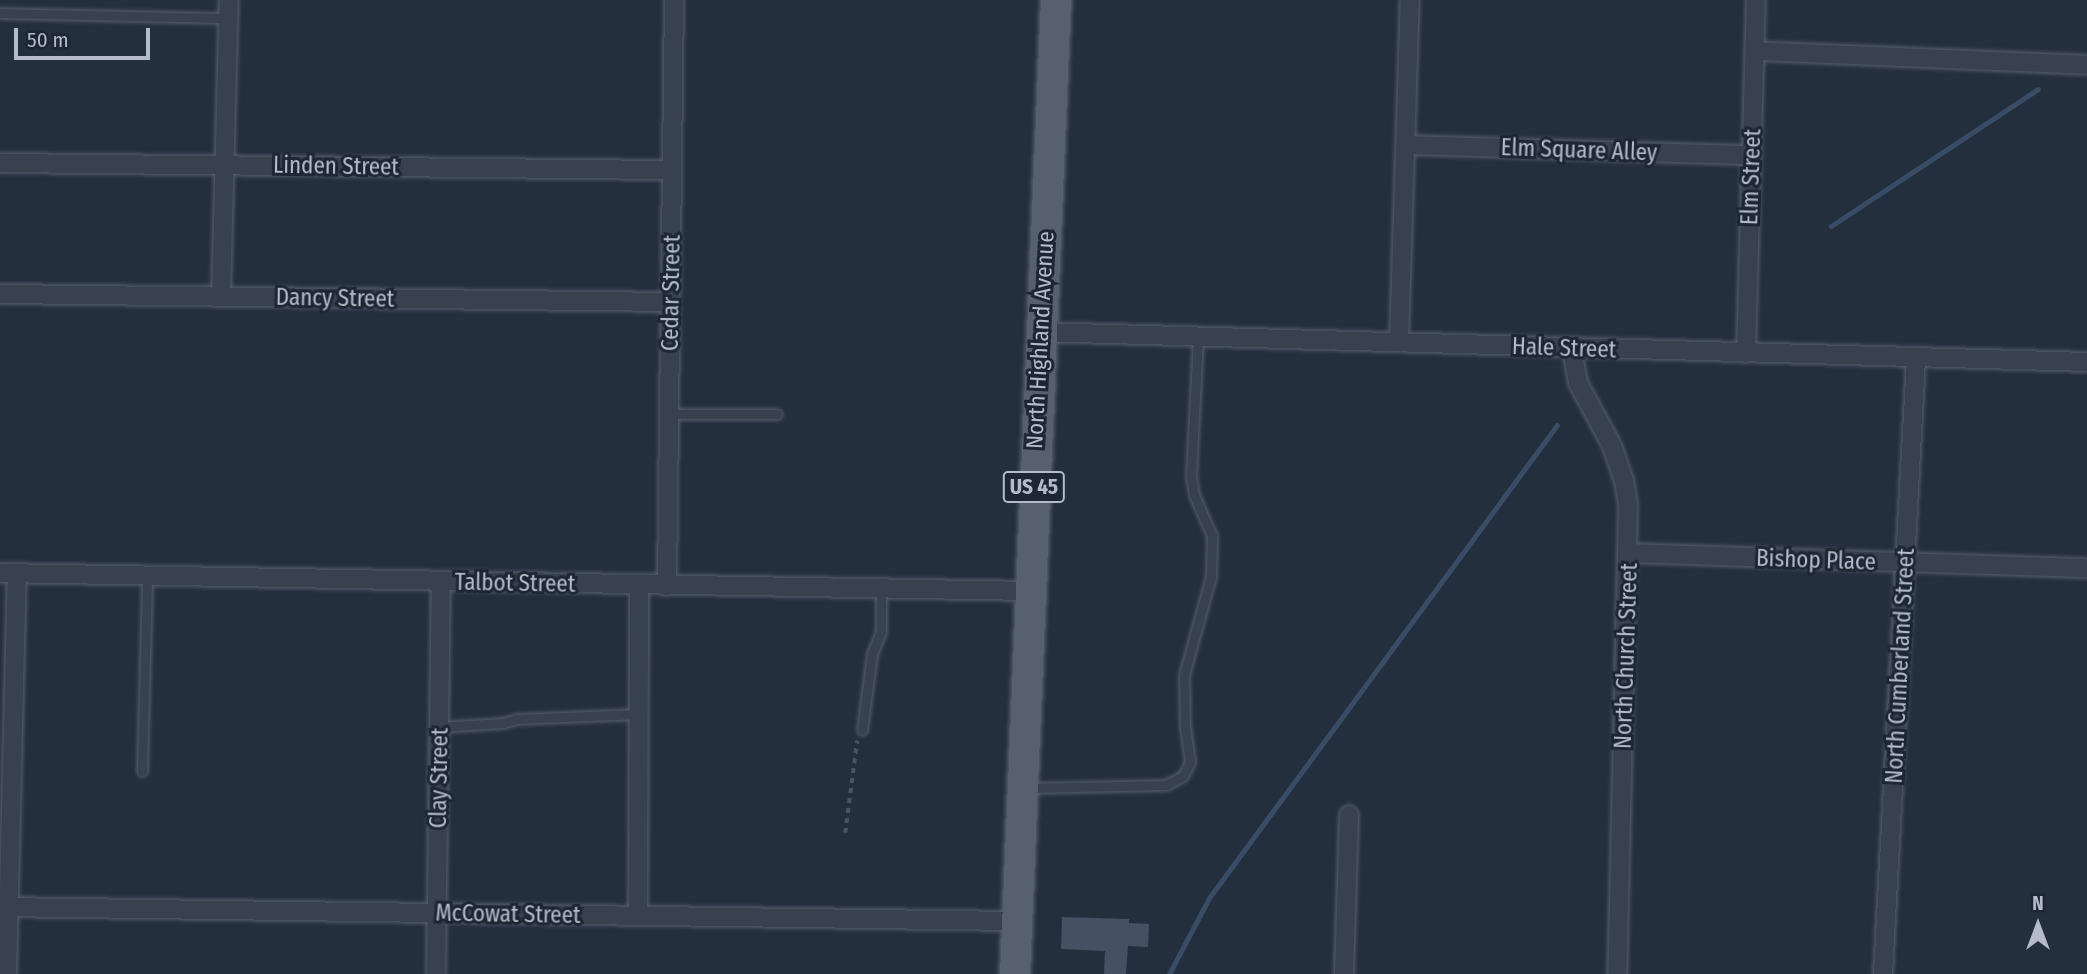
<!DOCTYPE html>
<html>
<head>
<meta charset="utf-8">
<style>
	body { margin:0 }
	#map { position:relative; width:2087px; height:974px; overflow:hidden; background:#242f3e; font-family:"Fira Sans Condensed",sans-serif }
	div>[style] { position:absolute }
	.stream>* { height:5px; margin:-2.5px; padding:0 2.5px; transform-origin:2.5px; border-radius:2.5px; background:#394c67 }
	.building>* { inset:0; background:#455162 }
	.path>* { height:3.5px; margin-top:-1.75px; transform-origin:0; background:repeating-linear-gradient(90deg,#44595c 0 5px,transparent 0 10px) }
	.roads { filter:drop-shadow(0 0 2px #565f6c) drop-shadow(0 0 2px #565f6c) }
	.lane>* { height:9px; margin:-4.5px; padding:0 4.5px; transform-origin:4.5px; border-radius:4.5px; background:#38414e }
	.street>* { height:18px; margin:-9px; padding:0 9px; transform-origin:9px; border-radius:9px; background:#38414e }
	.primary>* { height:30px; margin:-15px; padding:0 15px; transform-origin:15px; border-radius:15px; background:#56606e }
	span { translate:-50% -50%; white-space:nowrap; text-align:center; line-height:1.15; -webkit-text-stroke:6px #1d2633; paint-order:stroke }
	.shield-label span { padding:2px 5px; background:#1d2633; border:2px solid; border-radius:5px; -webkit-text-stroke-width:0 }
	.shield-label { font-size:21px; color:#b4bcc9; font-weight:700 }
	.street-label { font-size:23px; color:#b4bcc9 }
	.north { position:absolute; left:2003px; top:890px; width:70px; height:70px; -webkit-text-stroke:5px #1d2633; paint-order:stroke; rotate:0deg; font-size:19px; font-weight:700; line-height:28px; text-align:center; color:#b4bcc9 }
	.north::after { content:''; display:block; margin:auto; width:24px; height:32px; background:#b4bcc9; clip-path:polygon(50% 0,100% 100%,50% 72%,0 100%) }
	.scale { position:absolute; left:14px; top:28px; width:136px; height:32px; box-sizing:border-box; border:4px solid #b4bcc9; border-top:0; padding-left:9px; font-size:21px; line-height:24px; white-space:nowrap; color:#b4bcc9; -webkit-text-stroke:5px #1d2633; paint-order:stroke }
</style>
</head>
<body>
<div id="map">
	<div class="stream">
		<div style="left:1831px;top:226px;width:248px;rotate:-33.5deg"></div>
		<div style="left:1169px;top:974px;width:86px;rotate:-62.2deg"></div>
		<div style="left:1209px;top:898px;width:587px;rotate:-53.66deg"></div>
	</div>
	<div class="building">
		<div style="clip-path:polygon(1062px 917px,1129px 919px,1129px 923px,1149px 924px,1148px 947px,1128px 946px,1126px 974px,1104px 974px,1105px 951px,1061px 949px)"></div>
	</div>
	<div class="path">
		<div style="left:845px;top:833px;width:93px;rotate:-82.6deg"></div>
	</div>
	<div class="roads">
		<div class="lane">
			<div style="left:0;top:13px;width:228px;rotate:1.3deg"></div>
			<div style="left:669px;top:414px;width:108px"></div>
			<div style="left:439px;top:727px;width:64px;rotate:-3.6deg"></div>
			<div style="left:503px;top:723px;width:14px;rotate:-17deg"></div>
			<div style="left:516px;top:719px;width:123px;rotate:-2.3deg"></div>
			<div style="left:862px;top:730px;width:77px;rotate:-82.5deg"></div>
			<div style="left:872px;top:654px;width:24px;rotate:-68deg"></div>
			<div style="left:881px;top:632px;width:44px;rotate:-90deg"></div>
			<div style="left:142px;top:771px;width:195px;rotate:-88.5deg"></div>
			<div style="left:1028px;top:788px;width:138px;rotate:-1.2deg"></div>
			<div style="left:1166px;top:785px;width:19px;rotate:-28deg"></div>
			<div style="left:1183px;top:776px;width:16px;rotate:-63deg"></div>
			<div style="left:1190px;top:762px;width:35px;rotate:-98deg"></div>
			<div style="left:1185px;top:727px;width:52px;rotate:-91.1deg"></div>
			<div style="left:1184px;top:675px;width:103px;rotate:-74.7deg"></div>
			<div style="left:1211px;top:576px;width:40px;rotate:-88.6deg"></div>
			<div style="left:1212px;top:536px;width:45px;rotate:-113.7deg"></div>
			<div style="left:1194px;top:495px;width:19px;rotate:-99deg"></div>
			<div style="left:1191px;top:476px;width:139px;rotate:-87.1deg"></div>
		</div>
		<div class="street">
			<div style="left:1755px;top:51px;width:332px;rotate:2.4deg"></div>
			<div style="left:1406px;top:145px;width:346px;rotate:1.7deg"></div>
			<div style="left:0;top:163px;width:672px;rotate:0.6deg"></div>
			<div style="left:0;top:294px;width:670px;rotate:0.68deg"></div>
			<div style="left:221px;top:297px;width:297px;rotate:-88.5deg"></div>
			<div style="left:1040px;top:332px;width:1047px;rotate:1.64deg"></div>
			<div style="left:1399px;top:342px;width:342px;rotate:-88.2deg"></div>
			<div style="left:1572px;top:349px;width:35px;rotate:80deg"></div>
			<div style="left:1578px;top:383px;width:72px;rotate:61.6deg"></div>
			<div style="left:1612px;top:446px;width:36px;rotate:71deg"></div>
			<div style="left:1624px;top:480px;width:26px;rotate:81deg"></div>
			<div style="left:1628px;top:506px;width:468px;rotate:91.3deg"></div>
			<div style="left:1746px;top:353px;width:353px;rotate:-88.4deg"></div>
			<div style="left:1629px;top:553px;width:458px;rotate:1.9deg"></div>
			<div style="left:0;top:573px;width:1030px;rotate:1deg"></div>
			<div style="left:667px;top:586px;width:586px;rotate:-89.32deg"></div>
			<div style="left:0;top:907px;width:1016px;rotate:0.79deg"></div>
			<div style="left:638px;top:916px;width:331px;rotate:-89.8deg"></div>
			<div style="left:7px;top:974px;width:401px;rotate:-88.6deg"></div>
			<div style="left:436px;top:974px;width:393px;rotate:-89.3deg"></div>
			<div style="left:1344px;top:974px;width:159px;rotate:-88.2deg"></div>
			<div style="left:1883px;top:974px;width:617px;rotate:-86.93deg"></div>
		</div>
		<div class="primary">
			<div style="left:1015px;top:974px;width:975px;rotate:-87.59deg"></div>
		</div>
	</div>
	<div class="shield-label">
		<span style="left:1034px;top:487px">US 45</span>
	</div>
	<div class="street-label">
		<span style="left:1579px;top:150px;rotate:2deg">Elm Square Alley</span>
		<span style="left:336px;top:166px;rotate:1deg">Linden Street</span>
		<span style="left:1751px;top:177px;rotate:-88deg">Elm Street</span>
		<span style="left:671px;top:293px;rotate:-89deg">Cedar Street</span>
		<span style="left:335px;top:298px;rotate:1deg">Dancy Street</span>
		<span style="left:1040px;top:340px;rotate:-87deg">North Highland Avenue</span>
		<span style="left:1564px;top:348px;rotate:2deg">Hale Street</span>
		<span style="left:1816px;top:560px;rotate:2deg">Bishop Place</span>
		<span style="left:515px;top:583px;rotate:1deg">Talbot Street</span>
		<span style="left:1626px;top:656px;rotate:-88deg">North Church Street</span>
		<span style="left:1900px;top:666px;rotate:-87deg">North Cumberland Street</span>
		<span style="left:439px;top:778px;rotate:-89deg">Clay Street</span>
		<span style="left:508px;top:914px;rotate:1deg">McCowat Street</span>
	</div>
	<div class="north">N</div>
	<div class="scale">50 m</div>
</div>
</body>
</html>
